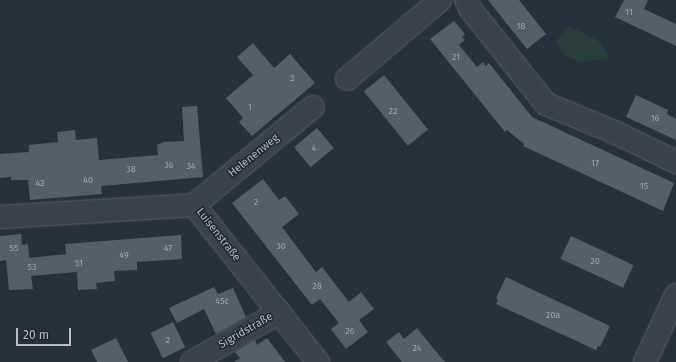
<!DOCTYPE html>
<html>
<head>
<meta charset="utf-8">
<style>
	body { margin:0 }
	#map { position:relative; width:676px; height:362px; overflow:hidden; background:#27313c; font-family:"Fira Sans",sans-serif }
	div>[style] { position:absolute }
	.green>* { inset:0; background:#2a3e3e }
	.building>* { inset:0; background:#545f6c; transform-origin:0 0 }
	.roads { filter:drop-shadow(0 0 1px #58616a) drop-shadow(0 0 1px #58616a) }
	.minor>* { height:22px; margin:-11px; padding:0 11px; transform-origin:11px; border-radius:11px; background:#3a434c }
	span { translate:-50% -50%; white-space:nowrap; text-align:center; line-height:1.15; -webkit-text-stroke:3px #1f2831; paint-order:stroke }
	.number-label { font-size:9px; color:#9ea6b0 }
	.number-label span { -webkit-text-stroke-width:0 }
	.street-label { font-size:11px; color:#b6bec7 }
	.scale { position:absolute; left:16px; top:328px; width:55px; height:18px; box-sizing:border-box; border:2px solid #b6bec7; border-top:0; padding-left:5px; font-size:12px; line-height:14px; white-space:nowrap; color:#b6bec7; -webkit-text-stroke:3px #1f2831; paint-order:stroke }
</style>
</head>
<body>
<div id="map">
	<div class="green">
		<div style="clip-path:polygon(569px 27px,587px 34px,601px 43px,609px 59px,580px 62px,565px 55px,555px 42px)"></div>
	</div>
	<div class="building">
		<div style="clip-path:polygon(488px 0,519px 0,546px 34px,527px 49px)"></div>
		<div style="clip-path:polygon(624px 0,648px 0,644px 9px,676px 24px,676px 46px,615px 17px)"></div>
		<div style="clip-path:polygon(454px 21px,465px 34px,462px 37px,465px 40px,459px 45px,477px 67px,483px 62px,486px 66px,489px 63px,532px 117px,674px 183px,663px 211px,523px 146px,524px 144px,507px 130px,505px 132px,430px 39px)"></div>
		<div style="clip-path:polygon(253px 43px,274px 68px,290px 54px,315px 83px,252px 136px,239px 122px,243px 118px,226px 98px,253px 75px,237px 57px)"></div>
		<div style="left:384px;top:75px;width:70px;height:26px;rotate:51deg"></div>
		<div style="clip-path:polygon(636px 95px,668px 110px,667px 114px,676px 119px,676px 140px,626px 117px)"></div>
		<div style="clip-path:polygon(197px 106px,203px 177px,101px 186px,102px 194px,30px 200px,28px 180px,11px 180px,11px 177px,0 178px,0 154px,29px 152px,29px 145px,58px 142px,57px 132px,75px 130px,76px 140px,97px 138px,99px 160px,158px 155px,157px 145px,163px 142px,184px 141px,182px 107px)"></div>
		<div style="left:317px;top:128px;width:26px;height:30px;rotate:50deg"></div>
		<div style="clip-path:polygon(263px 179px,279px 200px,285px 196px,299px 214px,282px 227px,316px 272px,322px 267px,349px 302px,361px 292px,374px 309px,359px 320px,368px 332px,346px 349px,331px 329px,339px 323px,320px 299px,312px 305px,232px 203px)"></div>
		<div style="clip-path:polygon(21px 234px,22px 245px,28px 244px,29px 258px,66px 254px,65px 244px,181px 235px,182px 259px,137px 262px,137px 270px,114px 271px,115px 281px,96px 283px,97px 289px,78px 290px,77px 272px,31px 276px,33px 289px,9px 290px,6px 260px,0 261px,0 236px)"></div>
		<div style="left:571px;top:236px;width:69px;height:25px;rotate:25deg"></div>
		<div style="clip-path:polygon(506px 277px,610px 326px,600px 347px,598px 346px,596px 350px,496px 304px,498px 300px,496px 298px)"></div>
		<div style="clip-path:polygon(214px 287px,218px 294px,233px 288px,246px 317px,216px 334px,204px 309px,177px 323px,169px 308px)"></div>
		<div style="left:173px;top:322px;width:28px;height:25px;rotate:64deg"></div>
		<div style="clip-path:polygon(417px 328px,433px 348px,445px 362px,402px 362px,386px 342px,399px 332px,404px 339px)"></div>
		<div style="clip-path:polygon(116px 338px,128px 362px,97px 362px,91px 350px)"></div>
		<div style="clip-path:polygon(267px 338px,285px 362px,234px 362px,240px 358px,235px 352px,255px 340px,257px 345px)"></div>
	</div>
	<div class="roads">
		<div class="minor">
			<div style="left:466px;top:0;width:11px;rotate:63deg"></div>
			<div style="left:471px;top:10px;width:120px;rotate:51.4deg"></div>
			<div style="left:546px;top:104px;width:74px;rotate:22.4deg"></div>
			<div style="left:614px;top:132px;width:69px;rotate:25.8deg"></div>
			<div style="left:347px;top:79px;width:122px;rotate:-40.3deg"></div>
			<div style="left:194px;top:205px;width:200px;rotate:51.7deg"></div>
			<div style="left:194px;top:205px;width:154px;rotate:-39.5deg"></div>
			<div style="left:0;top:217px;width:194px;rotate:-3.5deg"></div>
			<div style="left:192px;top:362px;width:101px;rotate:-29.6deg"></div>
			<div style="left:645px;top:362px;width:74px;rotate:-65.2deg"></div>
		</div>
	</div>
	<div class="number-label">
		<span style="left:629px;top:12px">11</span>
		<span style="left:521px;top:26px">18</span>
		<span style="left:456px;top:57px">21</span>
		<span style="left:292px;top:78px">3</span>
		<span style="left:250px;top:107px">1</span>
		<span style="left:393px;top:111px">22</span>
		<span style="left:655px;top:118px">16</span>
		<span style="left:314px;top:148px">4</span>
		<span style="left:595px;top:163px">17</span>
		<span style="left:169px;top:165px">36</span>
		<span style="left:191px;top:166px">34</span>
		<span style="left:131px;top:169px">38</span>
		<span style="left:88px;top:180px">40</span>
		<span style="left:40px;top:183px">42</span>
		<span style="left:644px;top:186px">15</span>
		<span style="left:256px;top:202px">2</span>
		<span style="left:281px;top:246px">30</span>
		<span style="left:14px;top:248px">55</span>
		<span style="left:168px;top:248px">47</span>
		<span style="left:124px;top:255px">49</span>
		<span style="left:595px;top:261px">20</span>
		<span style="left:79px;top:263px">51</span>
		<span style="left:32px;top:267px">53</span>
		<span style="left:317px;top:286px">28</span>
		<span style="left:222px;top:301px">45c</span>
		<span style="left:553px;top:315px">20a</span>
		<span style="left:350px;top:331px">26</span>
		<span style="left:168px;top:340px">2</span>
		<span style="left:417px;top:348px">24</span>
	</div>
	<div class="street-label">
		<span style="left:254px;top:156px;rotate:-39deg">Helenenweg</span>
		<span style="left:218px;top:235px;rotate:52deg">Luisenstraße</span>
		<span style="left:246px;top:331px;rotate:-30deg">Sigridstraße</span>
	</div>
	<div class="scale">20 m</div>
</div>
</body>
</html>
